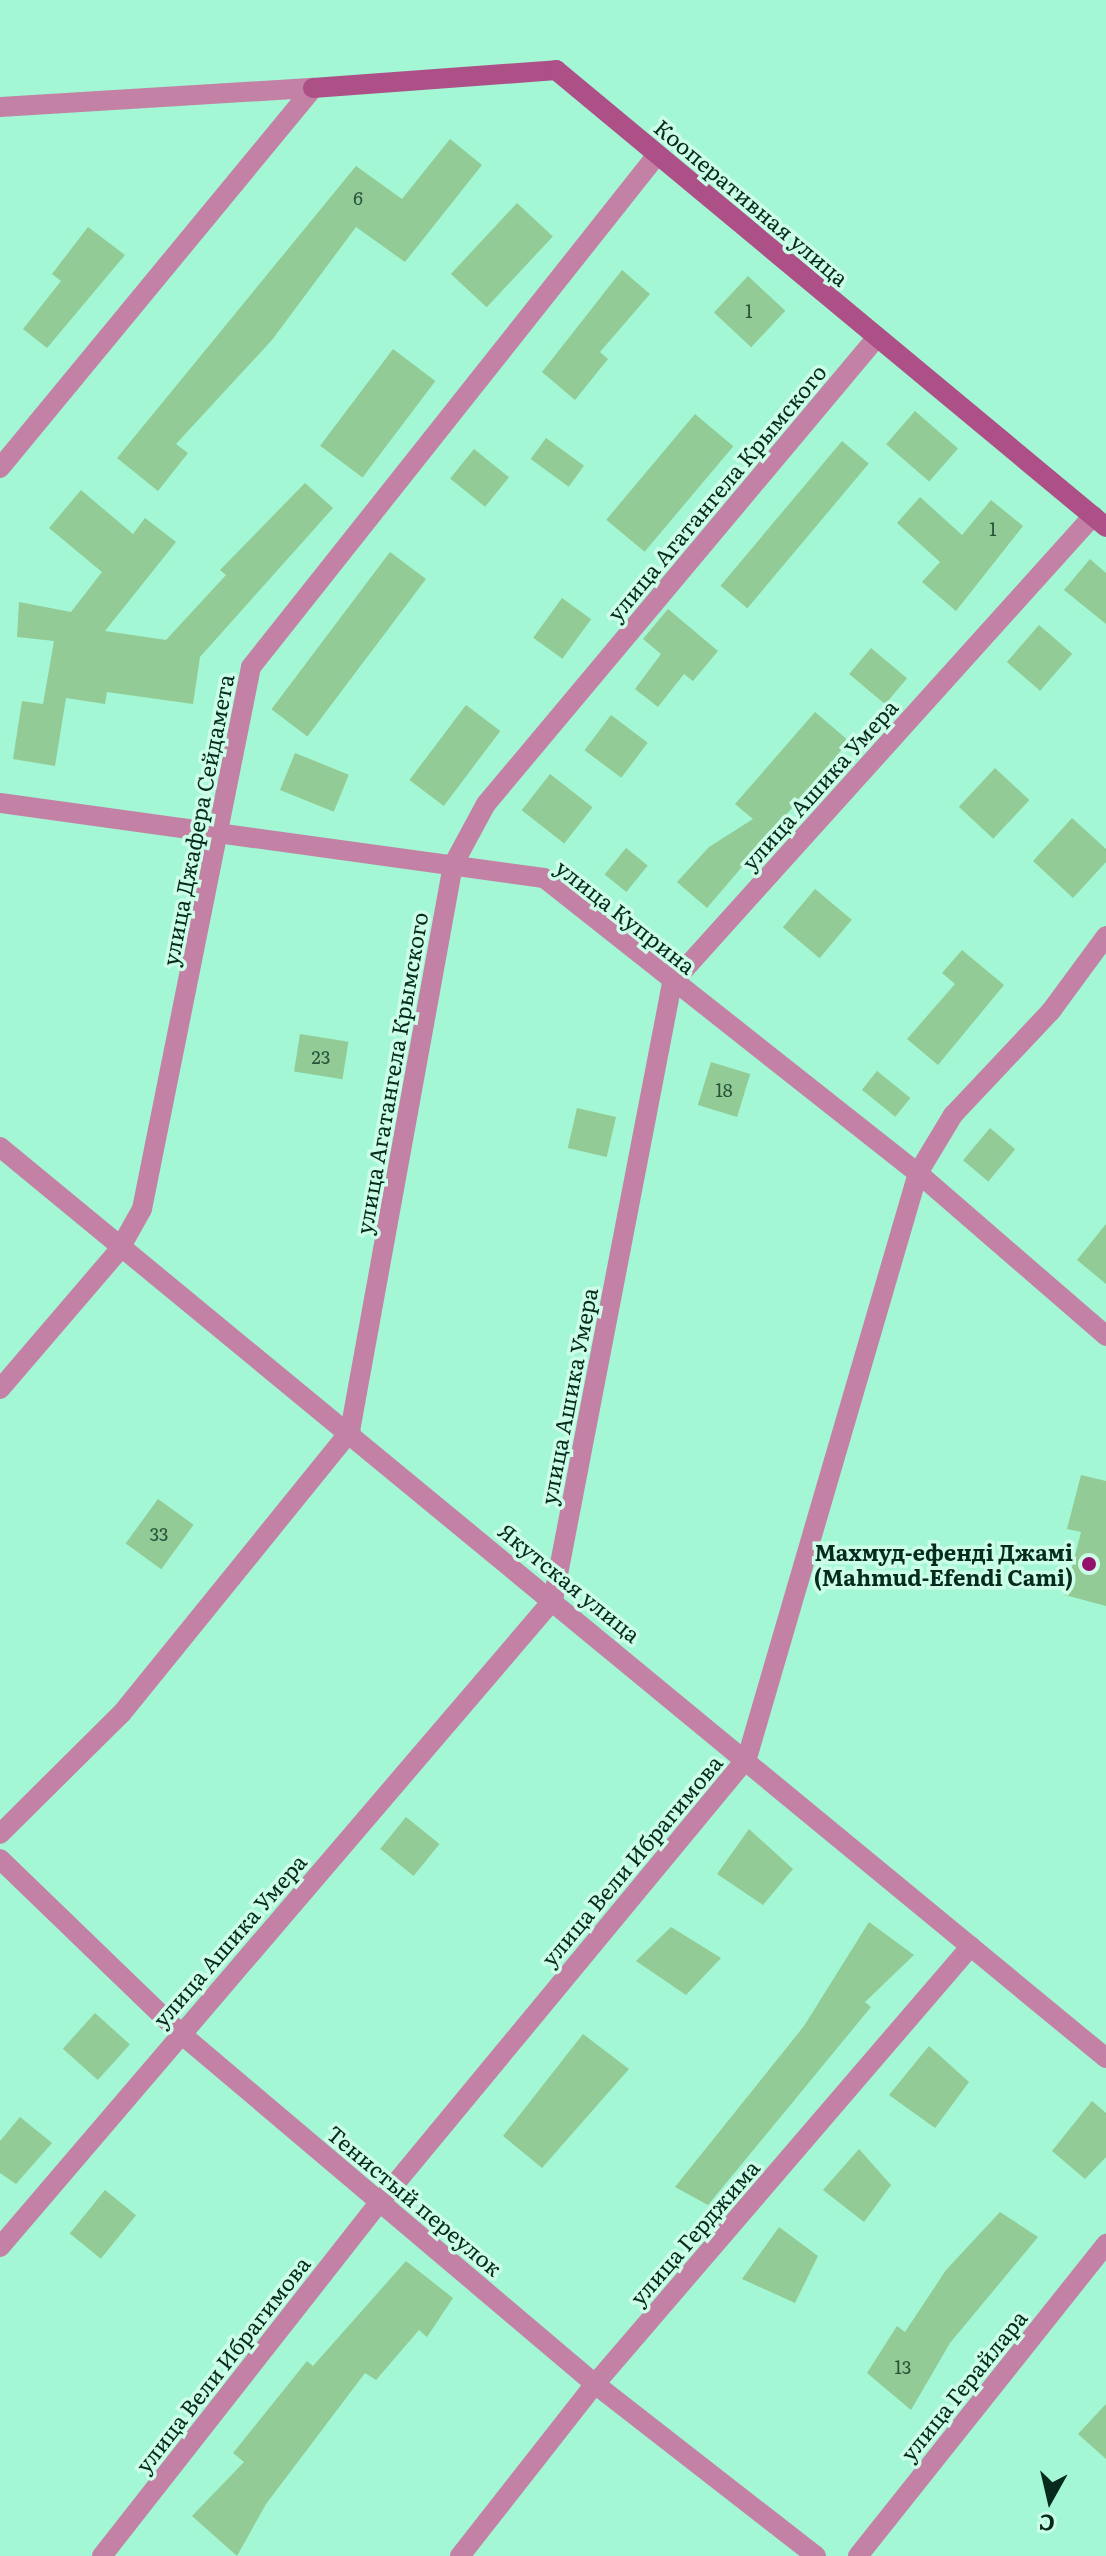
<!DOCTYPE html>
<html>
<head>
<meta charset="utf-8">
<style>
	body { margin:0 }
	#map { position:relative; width:1106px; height:2556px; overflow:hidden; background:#a3f7d4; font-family:Literata,serif }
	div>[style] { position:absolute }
	.building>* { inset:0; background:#92cb95; transform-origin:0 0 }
	.street>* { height:20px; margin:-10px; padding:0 10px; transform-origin:10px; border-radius:10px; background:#c382a5 }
	.secondary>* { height:20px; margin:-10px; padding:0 10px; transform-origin:10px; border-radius:10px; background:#ad5087 }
	.dots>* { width:22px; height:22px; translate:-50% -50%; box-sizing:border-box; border:4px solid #ccfde7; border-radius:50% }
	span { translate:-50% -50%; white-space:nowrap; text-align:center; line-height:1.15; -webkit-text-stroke:7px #ccfde7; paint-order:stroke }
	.number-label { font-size:18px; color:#29533c }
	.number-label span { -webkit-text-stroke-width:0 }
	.street-label { font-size:22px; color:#062b1e }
	.poi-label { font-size:22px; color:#062b1e; font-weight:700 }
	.right { translate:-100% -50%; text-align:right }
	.north { position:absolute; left:1010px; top:2460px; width:80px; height:80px; -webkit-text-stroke:6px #ccfde7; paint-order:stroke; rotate:188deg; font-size:22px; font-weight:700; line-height:32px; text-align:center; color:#062b1e }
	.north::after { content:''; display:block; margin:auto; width:28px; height:36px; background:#062b1e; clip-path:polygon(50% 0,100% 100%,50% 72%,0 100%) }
</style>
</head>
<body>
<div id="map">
	<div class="building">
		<div style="clip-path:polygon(450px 139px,482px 165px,405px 262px,356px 227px,272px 340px,176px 444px,188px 453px,158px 491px,117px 458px,356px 166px,402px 199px)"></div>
		<div style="left:517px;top:203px;width:49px;height:97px;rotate:43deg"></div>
		<div style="clip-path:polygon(88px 227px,125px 255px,47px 348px,23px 329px,61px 281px,52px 274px)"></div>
		<div style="clip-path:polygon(622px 270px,650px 294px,600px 352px,608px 359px,575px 400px,542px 372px)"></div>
		<div style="left:748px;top:276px;width:51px;height:50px;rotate:43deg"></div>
		<div style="left:393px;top:349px;width:53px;height:121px;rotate:37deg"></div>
		<div style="left:915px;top:411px;width:57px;height:44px;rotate:41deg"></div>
		<div style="left:695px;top:414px;width:50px;height:138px;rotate:40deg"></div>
		<div style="left:546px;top:438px;width:47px;height:26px;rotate:36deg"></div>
		<div style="left:842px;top:441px;width:35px;height:189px;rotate:40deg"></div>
		<div style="left:474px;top:449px;width:45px;height:38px;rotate:39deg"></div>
		<div style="clip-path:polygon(305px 483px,333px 508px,200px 657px,193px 704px,107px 692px,105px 704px,66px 698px,55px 766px,13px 759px,22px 701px,43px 704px,54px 641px,17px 637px,19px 602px,71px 612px,102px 572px,49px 528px,81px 490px,133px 534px,145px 518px,176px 542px,105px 631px,166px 640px,226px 575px,220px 570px)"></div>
		<div style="clip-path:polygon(920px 497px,962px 535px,991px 500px,1023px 526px,956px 611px,922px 582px,940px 562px,897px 523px)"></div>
		<div style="left:390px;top:552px;width:45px;height:197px;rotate:37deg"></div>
		<div style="clip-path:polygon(1090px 559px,1106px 573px,1106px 624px,1064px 590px)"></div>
		<div style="left:562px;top:598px;width:36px;height:49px;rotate:36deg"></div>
		<div style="clip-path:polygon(668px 609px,718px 651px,693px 681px,684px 674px,658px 707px,635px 689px,661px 654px,643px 639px)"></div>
		<div style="left:1039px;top:625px;width:44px;height:49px;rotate:41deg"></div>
		<div style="left:871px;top:648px;width:47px;height:34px;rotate:40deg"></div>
		<div style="left:466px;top:705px;width:43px;height:94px;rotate:37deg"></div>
		<div style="clip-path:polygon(815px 712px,849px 741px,707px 908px,677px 882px,709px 847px,753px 819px,735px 804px)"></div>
		<div style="left:611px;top:715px;width:46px;height:44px;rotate:37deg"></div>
		<div style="left:295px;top:753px;width:58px;height:40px;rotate:22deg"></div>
		<div style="left:995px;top:768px;width:47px;height:53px;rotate:43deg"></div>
		<div style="left:550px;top:774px;width:54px;height:46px;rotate:38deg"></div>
		<div style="clip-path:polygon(1072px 818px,1106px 849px,1106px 862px,1073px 898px,1033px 861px)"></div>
		<div style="left:626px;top:848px;width:28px;height:34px;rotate:39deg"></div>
		<div style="left:815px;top:889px;width:48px;height:50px;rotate:40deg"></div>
		<div style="clip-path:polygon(962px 950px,1004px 985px,938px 1065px,907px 1039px,955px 984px,942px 973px)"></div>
		<div style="left:300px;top:1034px;width:49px;height:38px;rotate:9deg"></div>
		<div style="left:711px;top:1062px;width:41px;height:45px;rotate:17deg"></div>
		<div style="left:877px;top:1071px;width:43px;height:24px;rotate:39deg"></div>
		<div style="left:577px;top:1108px;width:40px;height:41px;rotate:13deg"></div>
		<div style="left:990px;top:1128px;width:33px;height:42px;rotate:40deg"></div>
		<div style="clip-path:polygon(1106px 1224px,1106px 1284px,1077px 1260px)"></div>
		<div style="clip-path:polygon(1081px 1475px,1106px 1481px,1106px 1606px,1065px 1595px,1081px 1532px,1067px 1529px)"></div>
		<div style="left:158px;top:1499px;width:44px;height:55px;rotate:36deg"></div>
		<div style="left:406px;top:1817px;width:43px;height:41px;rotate:39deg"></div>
		<div style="clip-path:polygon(749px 1829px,793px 1869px,763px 1905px,717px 1874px)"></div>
		<div style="clip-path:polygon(869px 1922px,914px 1955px,865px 2002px,871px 2007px,708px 2205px,675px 2187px,804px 2026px)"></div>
		<div style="clip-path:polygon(671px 1927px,721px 1958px,686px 1995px,636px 1961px)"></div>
		<div style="left:95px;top:2013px;width:47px;height:48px;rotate:42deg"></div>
		<div style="clip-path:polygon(583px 2034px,629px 2069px,542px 2168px,503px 2136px)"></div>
		<div style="clip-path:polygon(929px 2046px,969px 2082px,935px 2128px,889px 2095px)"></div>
		<div style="clip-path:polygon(1092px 2101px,1106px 2113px,1106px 2157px,1085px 2179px,1052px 2151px)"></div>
		<div style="clip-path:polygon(20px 2117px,52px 2143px,16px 2184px,0 2173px,0 2141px)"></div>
		<div style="clip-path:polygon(859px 2149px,891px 2185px,864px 2222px,823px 2190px)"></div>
		<div style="left:105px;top:2190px;width:40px;height:56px;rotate:39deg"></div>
		<div style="clip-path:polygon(1000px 2212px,1038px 2237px,950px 2343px,911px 2410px,867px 2373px,897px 2326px,905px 2332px,946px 2270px)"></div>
		<div style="clip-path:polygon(779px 2227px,818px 2256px,795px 2303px,742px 2279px)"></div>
		<div style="clip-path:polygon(406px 2261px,453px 2298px,427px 2337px,419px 2330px,376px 2380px,365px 2373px,266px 2504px,237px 2556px,192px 2516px,244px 2462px,233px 2453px,307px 2361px,313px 2366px)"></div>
		<div style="clip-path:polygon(1106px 2404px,1106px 2459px,1078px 2434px)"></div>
	</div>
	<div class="street">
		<div style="left:0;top:107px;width:314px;rotate:-3.5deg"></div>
		<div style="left:0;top:468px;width:492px;rotate:-50.5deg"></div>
		<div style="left:0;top:803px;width:549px;rotate:7.85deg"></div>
		<div style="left:544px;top:878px;width:476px;rotate:38.3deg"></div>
		<div style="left:918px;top:1173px;width:249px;rotate:40.9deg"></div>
		<div style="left:0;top:1147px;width:1433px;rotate:39.48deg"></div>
		<div style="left:0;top:1389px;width:183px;rotate:-49.4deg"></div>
		<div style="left:119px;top:1250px;width:47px;rotate:-60.7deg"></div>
		<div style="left:142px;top:1209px;width:553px;rotate:-78.63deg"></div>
		<div style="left:251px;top:667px;width:653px;rotate:-51.59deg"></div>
		<div style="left:0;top:1834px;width:172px;rotate:-44.8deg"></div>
		<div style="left:122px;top:1713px;width:363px;rotate:-51deg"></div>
		<div style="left:350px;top:1431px;width:575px;rotate:-79.69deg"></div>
		<div style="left:453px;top:865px;width:69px;rotate:-61.6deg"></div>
		<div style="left:486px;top:804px;width:609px;rotate:-50.06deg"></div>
		<div style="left:0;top:1859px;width:250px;rotate:44deg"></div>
		<div style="left:180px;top:2033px;width:544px;rotate:40.22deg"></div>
		<div style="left:595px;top:2384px;width:280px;rotate:37.9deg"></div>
		<div style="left:0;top:2247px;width:851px;rotate:-49.48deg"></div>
		<div style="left:553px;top:1600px;width:628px;rotate:-79.08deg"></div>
		<div style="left:672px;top:983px;width:629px;rotate:-47.97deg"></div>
		<div style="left:102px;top:2556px;width:450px;rotate:-51.9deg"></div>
		<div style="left:380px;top:2202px;width:576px;rotate:-50.42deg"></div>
		<div style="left:747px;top:1758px;width:609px;rotate:-73.71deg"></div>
		<div style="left:918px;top:1173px;width:68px;rotate:-58.9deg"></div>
		<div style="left:953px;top:1115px;width:143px;rotate:-46.7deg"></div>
		<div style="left:1051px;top:1011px;width:93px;rotate:-53.7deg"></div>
		<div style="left:460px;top:2556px;width:219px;rotate:-51.9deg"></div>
		<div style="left:595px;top:2384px;width:577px;rotate:-49.36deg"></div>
		<div style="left:858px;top:2556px;width:399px;rotate:-51.5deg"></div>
	</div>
	<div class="secondary">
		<div style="left:313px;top:88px;width:244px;rotate:-4.2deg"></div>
		<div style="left:556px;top:70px;width:715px;rotate:39.72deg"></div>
	</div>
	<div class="dots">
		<div style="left:1089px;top:1564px;background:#95126a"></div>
	</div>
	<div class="number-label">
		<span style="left:358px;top:198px">6</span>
		<span style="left:749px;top:311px">1</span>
		<span style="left:993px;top:529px">1</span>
		<span style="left:321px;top:1057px">23</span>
		<span style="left:724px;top:1090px">18</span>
		<span style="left:159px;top:1534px">33</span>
		<span style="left:903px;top:2367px">13</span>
	</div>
	<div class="street-label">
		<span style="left:752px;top:202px;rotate:40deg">Кооперативная улица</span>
		<span style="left:716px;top:492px;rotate:-50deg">улица Агатангела Крымского</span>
		<span style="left:819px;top:784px;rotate:-48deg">улица Ашика Умера</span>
		<span style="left:197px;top:820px;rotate:-79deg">улица Джафера Сейдамета</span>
		<span style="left:626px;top:916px;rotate:38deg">улица Куприна</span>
		<span style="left:391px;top:1073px;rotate:-80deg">улица Агатангела Крымского</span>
		<span style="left:568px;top:1396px;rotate:-79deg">улица Ашика Умера</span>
		<span style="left:570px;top:1582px;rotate:39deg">Якутская улица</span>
		<span style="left:631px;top:1860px;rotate:-50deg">улица Вели Ибрагимова</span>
		<span style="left:229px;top:1940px;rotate:-49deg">улица Ашика Умера</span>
		<span style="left:415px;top:2200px;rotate:40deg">Тенистый переулок</span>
		<span style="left:694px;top:2232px;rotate:-49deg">улица Герджима</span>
		<span style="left:222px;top:2364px;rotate:-52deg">улица Вели Ибрагимова</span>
		<span style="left:963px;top:2385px;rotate:-51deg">улица Герайлара</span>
	</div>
	<div class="poi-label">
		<span class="right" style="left:1073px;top:1564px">Махмуд-ефенді Джамі<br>(Mahmud-Efendi Cami)</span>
	</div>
	<div class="north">С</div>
</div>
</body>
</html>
